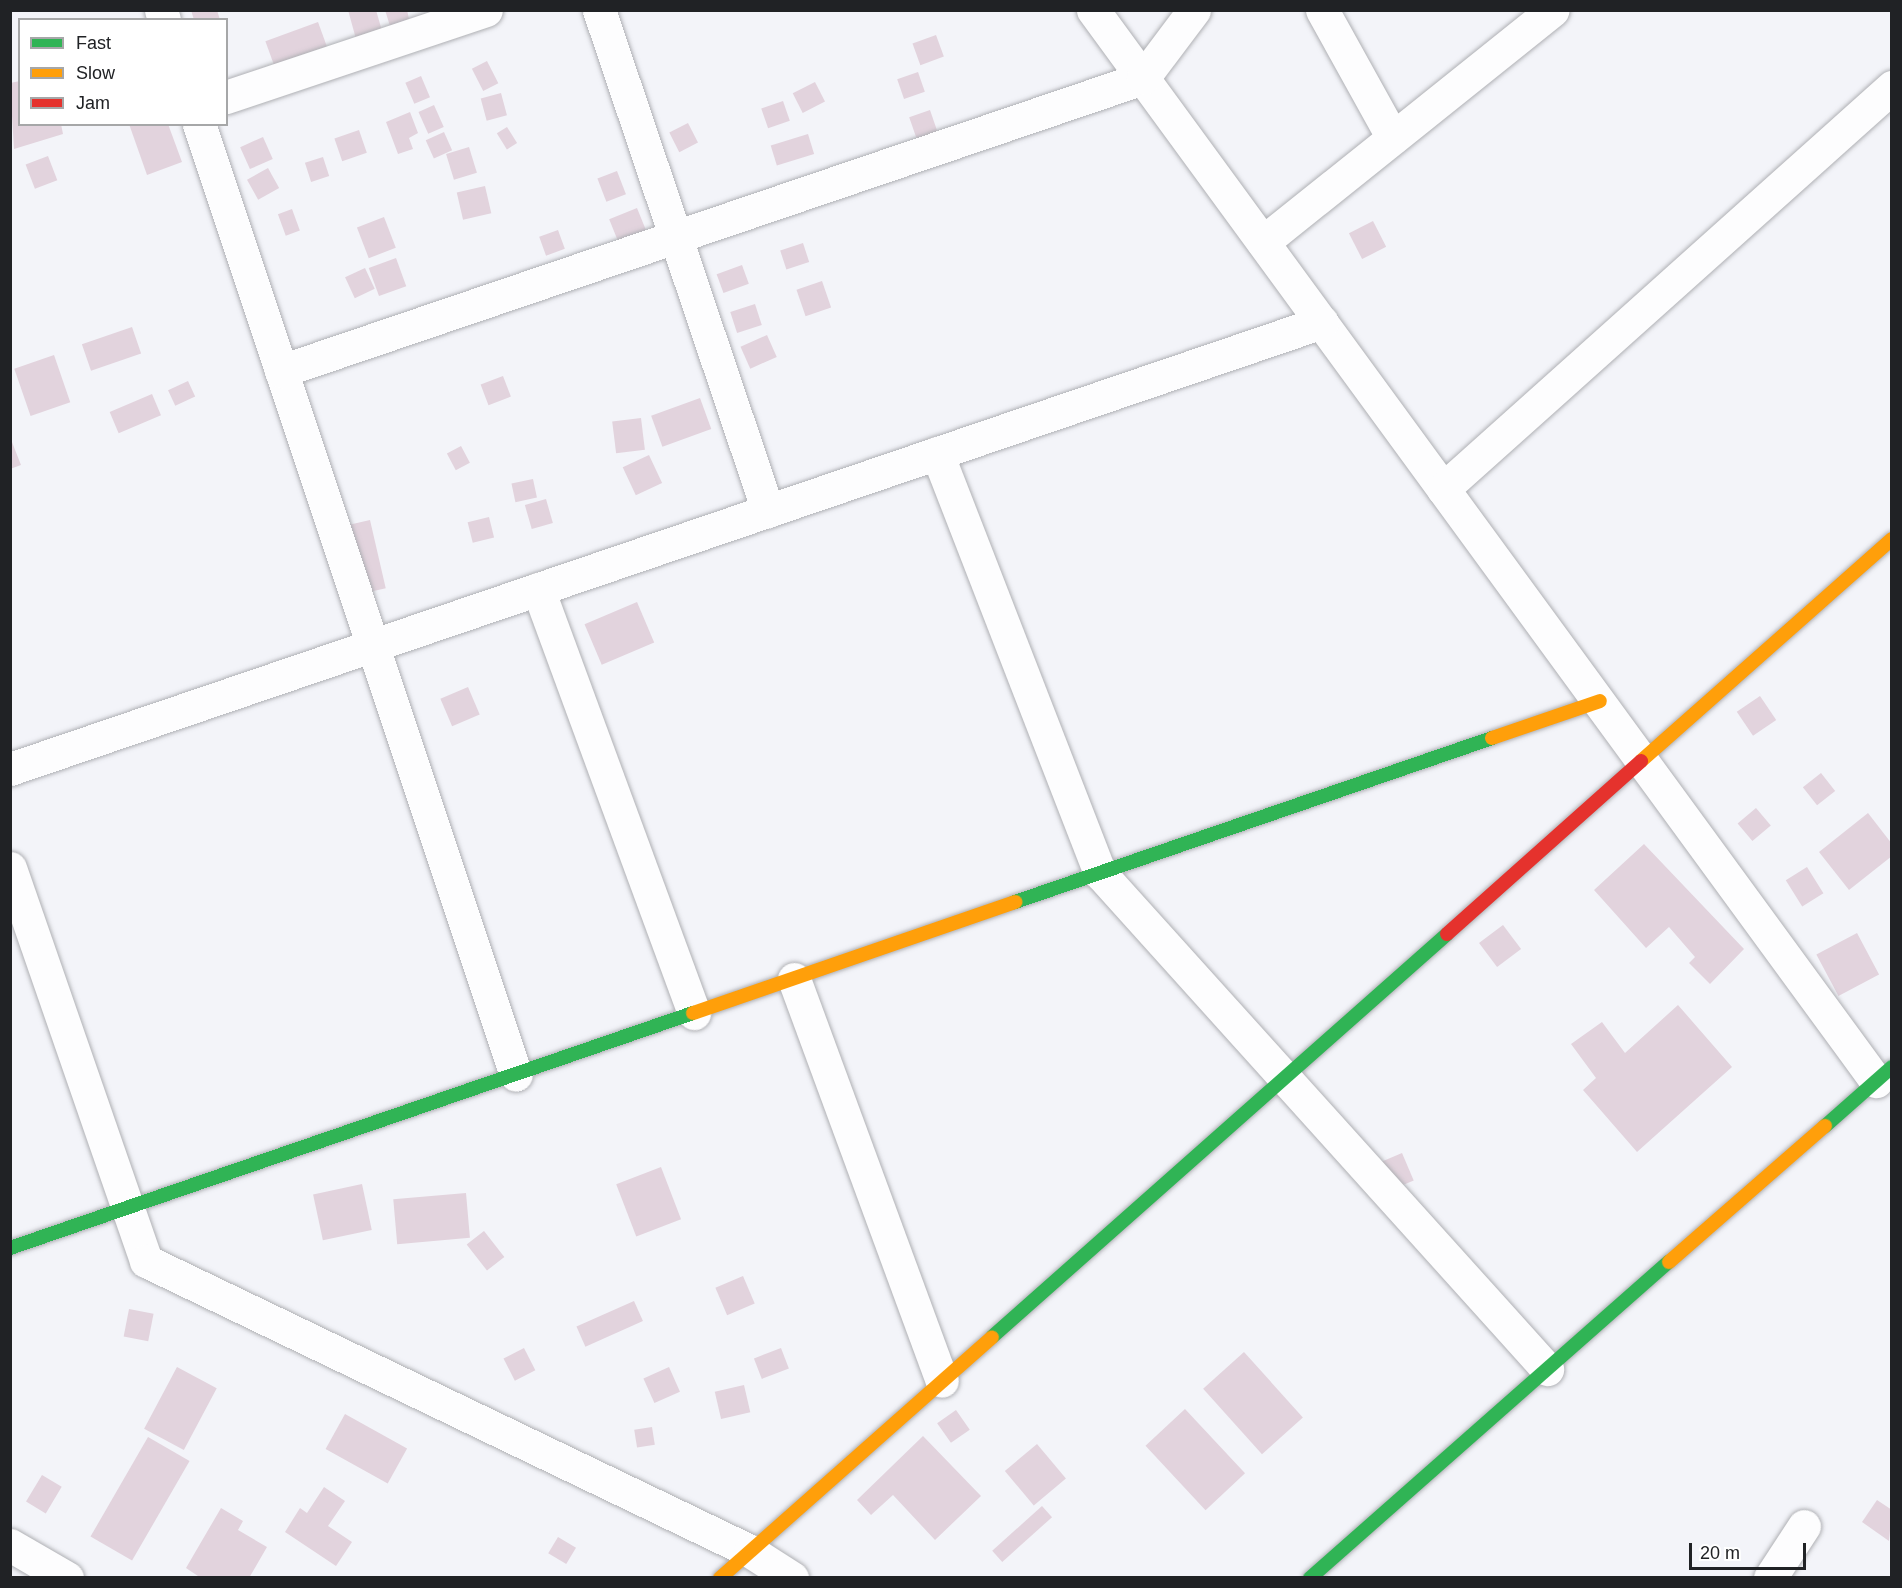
<!DOCTYPE html>
<html>
<head>
<meta charset="utf-8">
<style>
	body { margin:0 }
	#map { position:relative; width:1902px; height:1588px; overflow:hidden; background:#f3f4f9; font-family:Helvetica,sans-serif }
	div>[style] { position:absolute }
	.building>* { inset:0; background:#e2d3dd; transform-origin:0 0 }
	.roads { filter:drop-shadow(0 0 2px #afb0b4) drop-shadow(0 0 2px #afb0b4) }
	.street>* { height:33px; margin:-16.5px; padding:0 16.5px; transform-origin:16.5px; border-radius:16.5px; background:#fdfdfe }
	.fast>* { height:14px; margin:-7px; padding:0 7px; transform-origin:7px; border-radius:7px; background:#30b455 }
	.slow>* { height:14px; margin:-7px; padding:0 7px; transform-origin:7px; border-radius:7px; background:#ff9f0a }
	.jam>* { height:14px; margin:-7px; padding:0 7px; transform-origin:7px; border-radius:7px; background:#e5322d }
	span { translate:-50% -50%; white-space:nowrap; text-align:center; line-height:1.15; -webkit-text-stroke:4.5px #fff; paint-order:stroke }
	.frame { position:absolute; inset:0; border:12px solid #202225; pointer-events:none }
	.legend { position:absolute; left:18px; top:18px; width:210px; height:108px; box-sizing:border-box; background:#fff; border:2px solid #a6a7a8; margin:0; padding:8px 10px; list-style:none; font-size:18px; color:#202225 }
	.legend li { display:flex; align-items:center; gap:12px; height:30px }
	.legend b { width:30px; border:2px solid #a6a7a8 }
	.scale { position:absolute; left:1689px; top:1543px; width:117px; height:27px; box-sizing:border-box; border:3px solid #202225; border-top:0; padding-left:8px; font-size:18px; line-height:21px; white-space:nowrap; color:#202225; -webkit-text-stroke:4px #fff; paint-order:stroke }
</style>
</head>
<body>
<div id="map">
	<div class="building">
		<div style="clip-path:polygon(191px 10px,217px 10px,220px 20px,194px 20px)"></div>
		<div style="clip-path:polygon(348px 10px,376px 10px,382px 31px,356px 39px)"></div>
		<div style="clip-path:polygon(385px 10px,407px 10px,409px 19px,390px 26px)"></div>
		<div style="left:318px;top:22px;width:29px;height:56px;rotate:70deg"></div>
		<div style="left:936px;top:35px;width:23px;height:25px;rotate:70deg"></div>
		<div style="left:487px;top:61px;width:25px;height:17px;rotate:63deg"></div>
		<div style="left:918px;top:72px;width:21px;height:22px;rotate:71deg"></div>
		<div style="left:421px;top:76px;width:23px;height:17px;rotate:67deg"></div>
		<div style="clip-path:polygon(20px 81px,20px 124px,61px 124px,63px 134px,14px 149px,10px 83px)"></div>
		<div style="left:815px;top:82px;width:22px;height:25px;rotate:63deg"></div>
		<div style="left:501px;top:93px;width:23px;height:21px;rotate:75deg"></div>
		<div style="left:783px;top:101px;width:21px;height:23px;rotate:71deg"></div>
		<div style="left:434px;top:105px;width:24px;height:17px;rotate:66deg"></div>
		<div style="left:930px;top:110px;width:24px;height:22px;rotate:71deg"></div>
		<div style="clip-path:polygon(410px 112px,418px 133px,409px 138px,413px 149px,398px 154px,386px 122px)"></div>
		<div style="left:688px;top:123px;width:22px;height:21px;rotate:63deg"></div>
		<div style="clip-path:polygon(129px 124px,168px 124px,182px 162px,147px 175px)"></div>
		<div style="left:507px;top:127px;width:19px;height:12px;rotate:58deg"></div>
		<div style="left:359px;top:130px;width:24px;height:26px;rotate:71deg"></div>
		<div style="left:444px;top:132px;width:20px;height:20px;rotate:66deg"></div>
		<div style="left:808px;top:134px;width:21px;height:39px;rotate:73deg"></div>
		<div style="left:263px;top:137px;width:24px;height:25px;rotate:66deg"></div>
		<div style="left:469px;top:147px;width:27px;height:24px;rotate:73deg"></div>
		<div style="left:48px;top:156px;width:26px;height:24px;rotate:69deg"></div>
		<div style="left:323px;top:157px;width:20px;height:19px;rotate:72deg"></div>
		<div style="left:268px;top:168px;width:23px;height:24px;rotate:61deg"></div>
		<div style="left:617px;top:171px;width:25px;height:21px;rotate:69deg"></div>
		<div style="left:485px;top:186px;width:28px;height:29px;rotate:77deg"></div>
		<div style="left:637px;top:208px;width:31px;height:30px;rotate:68deg"></div>
		<div style="left:292px;top:209px;width:23px;height:15px;rotate:70deg"></div>
		<div style="left:384px;top:217px;width:33px;height:29px;rotate:69deg"></div>
		<div style="left:1373px;top:221px;width:29px;height:27px;rotate:63deg"></div>
		<div style="left:558px;top:230px;width:20px;height:20px;rotate:70deg"></div>
		<div style="left:803px;top:243px;width:20px;height:24px;rotate:72deg"></div>
		<div style="left:396px;top:258px;width:30px;height:29px;rotate:70deg"></div>
		<div style="left:742px;top:265px;width:20px;height:27px;rotate:70deg"></div>
		<div style="left:365px;top:268px;width:23px;height:22px;rotate:65deg"></div>
		<div style="left:822px;top:281px;width:28px;height:27px;rotate:71deg"></div>
		<div style="left:755px;top:304px;width:22px;height:26px;rotate:72deg"></div>
		<div style="left:132px;top:327px;width:28px;height:53px;rotate:71deg"></div>
		<div style="left:767px;top:335px;width:24px;height:29px;rotate:66deg"></div>
		<div style="left:54px;top:355px;width:50px;height:42px;rotate:71deg"></div>
		<div style="left:503px;top:376px;width:22px;height:24px;rotate:69deg"></div>
		<div style="left:188px;top:381px;width:17px;height:22px;rotate:65deg"></div>
		<div style="left:152px;top:394px;width:23px;height:46px;rotate:67deg"></div>
		<div style="left:700px;top:398px;width:33px;height:52px;rotate:70deg"></div>
		<div style="left:641px;top:418px;width:32px;height:29px;rotate:83deg"></div>
		<div style="clip-path:polygon(10px 437px,21px 465px,10px 469px)"></div>
		<div style="left:461px;top:446px;width:19px;height:16px;rotate:62deg"></div>
		<div style="left:649px;top:455px;width:31px;height:29px;rotate:65deg"></div>
		<div style="left:533px;top:479px;width:19px;height:22px;rotate:78deg"></div>
		<div style="left:546px;top:499px;width:25px;height:22px;rotate:74deg"></div>
		<div style="left:489px;top:517px;width:21px;height:22px;rotate:76deg"></div>
		<div style="left:370px;top:520px;width:70px;height:29px;rotate:77deg"></div>
		<div style="left:637px;top:602px;width:44px;height:57px;rotate:67deg"></div>
		<div style="left:468px;top:687px;width:30px;height:30px;rotate:67deg"></div>
		<div style="left:1760px;top:696px;width:29px;height:28px;rotate:56deg"></div>
		<div style="left:1821px;top:773px;width:23px;height:23px;rotate:52deg"></div>
		<div style="left:1756px;top:808px;width:23px;height:24px;rotate:50deg"></div>
		<div style="clip-path:polygon(1868px 813px,1892px 844px,1892px 856px,1849px 890px,1819px 852px)"></div>
		<div style="clip-path:polygon(1644px 844px,1744px 949px,1710px 984px,1689px 963px,1695px 957px,1669px 927px,1646px 948px,1594px 890px)"></div>
		<div style="left:1807px;top:867px;width:31px;height:25px;rotate:58deg"></div>
		<div style="left:1503px;top:925px;width:30px;height:30px;rotate:53deg"></div>
		<div style="left:1857px;top:933px;width:47px;height:46px;rotate:62deg"></div>
		<div style="clip-path:polygon(1678px 1005px,1732px 1067px,1637px 1152px,1583px 1090px,1596px 1078px,1571px 1044px,1602px 1022px,1625px 1053px)"></div>
		<div style="left:1402px;top:1153px;width:30px;height:32px;rotate:67deg"></div>
		<div style="left:661px;top:1167px;width:56px;height:48px;rotate:69deg"></div>
		<div style="left:362px;top:1184px;width:47px;height:50px;rotate:78deg"></div>
		<div style="left:466px;top:1193px;width:45px;height:73px;rotate:85deg"></div>
		<div style="left:484px;top:1231px;width:33px;height:22px;rotate:52deg"></div>
		<div style="left:743px;top:1276px;width:30px;height:30px;rotate:67deg"></div>
		<div style="left:634px;top:1301px;width:22px;height:63px;rotate:66deg"></div>
		<div style="left:129px;top:1309px;width:25px;height:28px;rotate:11deg"></div>
		<div style="left:524px;top:1348px;width:25px;height:23px;rotate:63deg"></div>
		<div style="left:781px;top:1348px;width:22px;height:29px;rotate:69deg"></div>
		<div style="left:1244px;top:1352px;width:88px;height:55px;rotate:48deg"></div>
		<div style="left:177px;top:1367px;width:45px;height:70px;rotate:28deg"></div>
		<div style="left:669px;top:1367px;width:27px;height:28px;rotate:66deg"></div>
		<div style="left:744px;top:1385px;width:28px;height:30px;rotate:77deg"></div>
		<div style="left:1185px;top:1409px;width:88px;height:54px;rotate:47deg"></div>
		<div style="left:956px;top:1410px;width:24px;height:23px;rotate:55deg"></div>
		<div style="left:345px;top:1414px;width:71px;height:40px;rotate:29deg"></div>
		<div style="left:652px;top:1427px;width:18px;height:18px;rotate:81deg"></div>
		<div style="clip-path:polygon(923px 1436px,981px 1496px,935px 1540px,893px 1495px,871px 1515px,857px 1500px)"></div>
		<div style="left:148px;top:1437px;width:48px;height:115px;rotate:30deg"></div>
		<div style="left:1037px;top:1444px;width:45px;height:42px;rotate:50deg"></div>
		<div style="left:42px;top:1475px;width:23px;height:31px;rotate:31deg"></div>
		<div style="clip-path:polygon(324px 1487px,345px 1501px,328px 1526px,352px 1542px,336px 1566px,285px 1532px,300px 1508px,307px 1513px)"></div>
		<div style="clip-path:polygon(1877px 1500px,1892px 1510px,1889px 1541px,1862px 1522px)"></div>
		<div style="left:1042px;top:1506px;width:15px;height:67px;rotate:48deg"></div>
		<div style="clip-path:polygon(221px 1508px,243px 1521px,238px 1530px,267px 1547px,249px 1578px,201px 1578px,186px 1568px)"></div>
		<div style="left:558px;top:1537px;width:21px;height:19px;rotate:31deg"></div>
	</div>
	<div class="roads">
		<div class="street">
			<div style="left:161px;top:10px;width:10px;rotate:73deg"></div>
			<div style="left:599px;top:10px;width:529px;rotate:71.36deg"></div>
			<div style="left:1093px;top:10px;width:1327px;rotate:53.83deg"></div>
			<div style="left:1322px;top:10px;width:146px;rotate:61deg"></div>
			<div style="left:226px;top:97px;width:274px;rotate:-18.5deg"></div>
			<div style="left:199px;top:124px;width:1002px;rotate:71.57deg"></div>
			<div style="left:1263px;top:242px;width:371px;rotate:-38.7deg"></div>
			<div style="left:281px;top:371px;width:910px;rotate:-18.77deg"></div>
			<div style="left:1143px;top:78px;width:85px;rotate:-53.1deg"></div>
			<div style="left:937px;top:453px;width:451px;rotate:68.8deg"></div>
			<div style="left:1100px;top:873px;width:668px;rotate:47.97deg"></div>
			<div style="left:1443px;top:489px;width:603px;rotate:-41.84deg"></div>
			<div style="left:538px;top:589px;width:452px;rotate:69.8deg"></div>
			<div style="left:10px;top:769px;width:1386px;rotate:-18.81deg"></div>
			<div style="left:10px;top:868px;width:416px;rotate:70.9deg"></div>
			<div style="left:146px;top:1261px;width:670px;rotate:25.65deg"></div>
			<div style="left:750px;top:1551px;width:50px;rotate:32.7deg"></div>
			<div style="left:794px;top:979px;width:428px;rotate:69.8deg"></div>
			<div style="left:10px;top:1545px;width:66px;rotate:30.1deg"></div>
			<div style="left:1770px;top:1578px;width:62px;rotate:-56.8deg"></div>
		</div>
		<div class="fast">
			<div style="left:1015px;top:902px;width:504px;rotate:-18.97deg"></div>
			<div style="left:1825px;top:1126px;width:89px;rotate:-41.4deg"></div>
			<div style="left:10px;top:1248px;width:722px;rotate:-18.99deg"></div>
			<div style="left:992px;top:1337px;width:608px;rotate:-41.53deg"></div>
			<div style="left:1310px;top:1578px;width:478px;rotate:-41.4deg"></div>
		</div>
		<div class="slow">
			<div style="left:1492px;top:738px;width:114px;rotate:-18.9deg"></div>
			<div style="left:1641px;top:761px;width:335px;rotate:-41.5deg"></div>
			<div style="left:693px;top:1013px;width:341px;rotate:-19deg"></div>
			<div style="left:1669px;top:1262px;width:207px;rotate:-41.1deg"></div>
			<div style="left:720px;top:1578px;width:363px;rotate:-41.5deg"></div>
		</div>
		<div class="jam">
			<div style="left:1447px;top:934px;width:260px;rotate:-41.7deg"></div>
		</div>
	</div>
	<div class="frame"></div>
	<ul class="legend">
	<li><b style="height:8px;background:#30b455"></b>Fast</li>
	<li><b style="height:8px;background:#ff9f0a"></b>Slow</li>
	<li><b style="height:8px;background:#e5322d"></b>Jam</li>
	</ul>
	<div class="scale">20 m</div>
</div>
</body>
</html>
